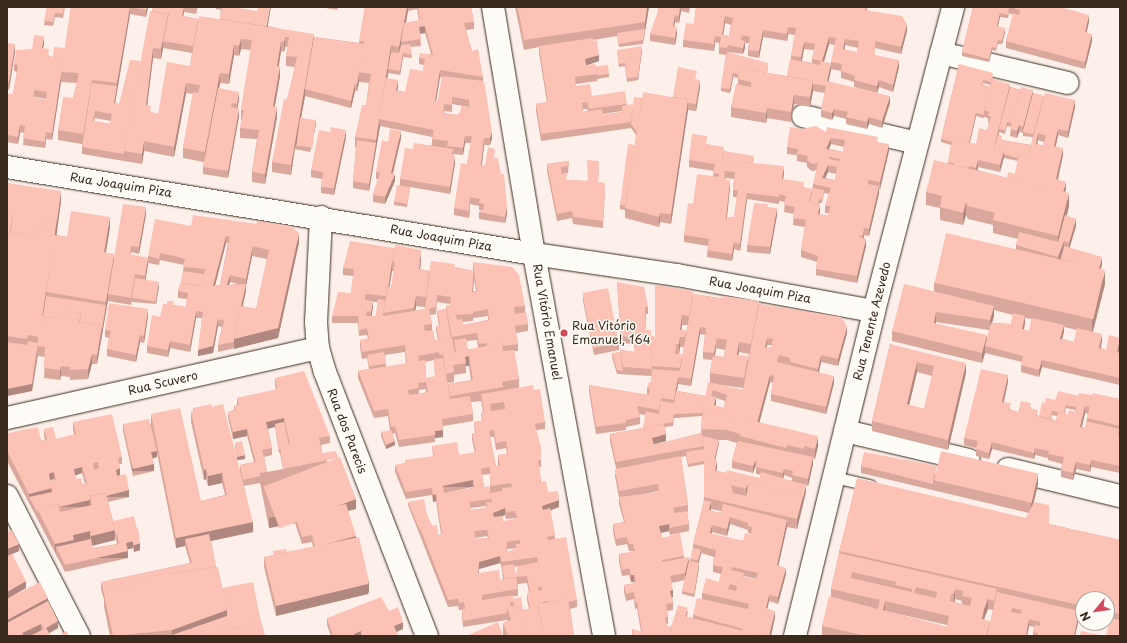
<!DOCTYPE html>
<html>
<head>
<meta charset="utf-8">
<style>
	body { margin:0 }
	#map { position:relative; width:1127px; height:643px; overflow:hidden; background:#fdf0ea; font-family:"Playpen Sans",sans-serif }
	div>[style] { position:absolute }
	.roads { filter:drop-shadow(0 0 1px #3b2a1e) drop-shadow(0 0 1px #3b2a1e) }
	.service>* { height:11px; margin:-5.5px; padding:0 5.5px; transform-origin:5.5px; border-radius:5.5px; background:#fdfcf7 }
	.minor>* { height:22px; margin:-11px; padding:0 11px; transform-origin:11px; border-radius:11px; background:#fdfcf7 }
	.wall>* { inset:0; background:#d9a79c }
	.shaded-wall>* { inset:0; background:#b0887f; transform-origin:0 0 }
	.building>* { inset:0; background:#fcc2b5; transform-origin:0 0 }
	.dots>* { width:11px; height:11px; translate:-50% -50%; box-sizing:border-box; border:2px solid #fdfcf7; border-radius:50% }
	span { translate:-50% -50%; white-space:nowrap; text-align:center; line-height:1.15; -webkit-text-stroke:3px #fdfcf7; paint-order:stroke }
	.street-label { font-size:12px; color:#3b2a1e }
	.poi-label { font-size:12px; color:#3b2a1e }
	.left { translate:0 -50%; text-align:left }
	.frame { position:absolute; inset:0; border:8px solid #3b2a1e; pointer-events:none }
	.north { position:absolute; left:1075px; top:591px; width:40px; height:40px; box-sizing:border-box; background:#fdfcf7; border:1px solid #afa8a0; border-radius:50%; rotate:241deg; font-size:11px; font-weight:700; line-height:16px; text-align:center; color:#3b2a1e }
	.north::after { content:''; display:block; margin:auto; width:14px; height:18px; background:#d1495b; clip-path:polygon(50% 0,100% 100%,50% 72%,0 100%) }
</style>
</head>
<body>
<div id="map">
	<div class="roads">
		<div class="service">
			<div style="left:834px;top:477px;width:37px;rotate:13deg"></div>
		</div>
		<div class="minor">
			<div style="left:493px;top:7px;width:250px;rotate:80.6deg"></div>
			<div style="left:534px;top:254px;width:388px;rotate:79.6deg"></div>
			<div style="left:941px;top:53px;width:130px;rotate:13.3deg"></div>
			<div style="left:803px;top:116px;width:117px;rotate:13.3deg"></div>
			<div style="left:7px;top:167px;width:534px;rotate:9.37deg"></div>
			<div style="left:534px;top:254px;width:145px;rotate:8.4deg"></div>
			<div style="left:677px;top:275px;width:200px;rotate:10.4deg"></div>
			<div style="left:321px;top:217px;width:105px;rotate:92.7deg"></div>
			<div style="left:316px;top:322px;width:26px;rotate:86deg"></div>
			<div style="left:318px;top:348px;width:25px;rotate:74deg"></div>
			<div style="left:325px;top:372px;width:283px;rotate:68.9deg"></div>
			<div style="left:7px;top:418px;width:319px;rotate:-12.7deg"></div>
			<div style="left:845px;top:431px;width:127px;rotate:13.2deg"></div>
			<div style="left:1008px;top:469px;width:115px;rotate:13.6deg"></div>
			<div style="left:7px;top:496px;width:157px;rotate:62.8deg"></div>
			<div style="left:795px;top:636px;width:334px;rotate:-76.3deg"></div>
			<div style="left:874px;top:311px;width:314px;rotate:-75.4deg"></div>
		</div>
	</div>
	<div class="wall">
		<div style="clip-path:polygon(47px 7px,65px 7px,63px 18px,55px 17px,53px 26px,44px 25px)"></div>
		<div style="clip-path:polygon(evenodd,71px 7px,148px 7px,146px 17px,130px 14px,115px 103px,119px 104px,141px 61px,153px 7px,198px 7px,196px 14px,184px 12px,183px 16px,198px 19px,220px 19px,221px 10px,216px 9px,216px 7px,233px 7px,268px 26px,314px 37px,359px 43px,365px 7px,471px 7px,474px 22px,474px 29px,466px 30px,472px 51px,483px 77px,483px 81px,492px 138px,490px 145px,484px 145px,482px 165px,485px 165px,495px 158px,507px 214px,505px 223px,479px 219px,479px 212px,482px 210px,479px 210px,479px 206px,470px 204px,469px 218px,454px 215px,454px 208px,467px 164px,471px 143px,465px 143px,463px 155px,453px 154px,455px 163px,450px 194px,410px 187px,407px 207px,394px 205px,394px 202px,400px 185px,400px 179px,413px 149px,432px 145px,432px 137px,380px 126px,369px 191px,353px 188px,353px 181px,356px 148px,355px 147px,355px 137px,366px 105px,369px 83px,359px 82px,357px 91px,355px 91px,351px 108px,305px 96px,301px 118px,316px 124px,310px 152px,295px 149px,291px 175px,272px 172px,272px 162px,295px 67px,286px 66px,286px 56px,288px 47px,285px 47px,284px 52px,281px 51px,279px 66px,280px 76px,275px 106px,277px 117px,265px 184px,252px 182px,252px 172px,257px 139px,240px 138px,240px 128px,242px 120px,241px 120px,241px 110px,251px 50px,241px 49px,239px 56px,234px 55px,229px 84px,220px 83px,219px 88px,239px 99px,237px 108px,239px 116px,228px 178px,203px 174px,203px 167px,204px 162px,183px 158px,183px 148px,193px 94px,186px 93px,174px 157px,144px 151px,142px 164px,82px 154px,82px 144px,58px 140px,58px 130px,73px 98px,77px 83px,61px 82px,52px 140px,46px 139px,45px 148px,23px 145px,24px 133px,20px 132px,18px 144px,7px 142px,7px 94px,13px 94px,17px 72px,14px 71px,14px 64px,32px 49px,44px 43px,43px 48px,49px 56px,53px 57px,65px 48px,71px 7px,417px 9px,419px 21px,406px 23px,408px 11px,417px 9px,71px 7px,425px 33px,431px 54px,419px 58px,419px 64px,424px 65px,423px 71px,405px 92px,397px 91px,398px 87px,387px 78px,388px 71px,388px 73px,400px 75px,403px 57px,412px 58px,410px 47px,421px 46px,420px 34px,425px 33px,71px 7px,163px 48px,192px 53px,190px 66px,158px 114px,151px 112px,147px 106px,153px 58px,161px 59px,163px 48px,71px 7px,440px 77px,442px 78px,438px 101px,436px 101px,440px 77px,71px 7px,34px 97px,46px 99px,46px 100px,34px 98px,34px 97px,71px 7px,452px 104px,469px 107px,457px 115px,444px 113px,444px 111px,452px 112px,452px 104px,71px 7px,95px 118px,111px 121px,110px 124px,94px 121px,95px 118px)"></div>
		<div style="clip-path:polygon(320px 7px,338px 7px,337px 10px)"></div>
		<div style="clip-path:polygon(evenodd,515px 7px,649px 7px,643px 44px,619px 47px,617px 36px,593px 40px,599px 61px,586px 65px,596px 67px,609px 74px,609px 77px,597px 79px,597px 81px,576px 84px,576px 86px,592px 96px,627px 104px,627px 105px,633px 108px,642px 98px,673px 97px,696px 79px,700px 87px,696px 111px,688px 110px,671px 224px,660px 222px,659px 227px,625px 218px,625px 210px,620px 209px,620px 205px,635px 145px,636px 135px,631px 128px,541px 141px,536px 111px,536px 104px,547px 102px,539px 53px,539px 47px,524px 50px,515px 7px,583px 109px,587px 109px,588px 111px,583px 112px,583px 109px,515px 7px,622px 111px,622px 112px,603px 115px,603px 114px,622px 111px)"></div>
		<div style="clip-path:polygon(evenodd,658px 7px,867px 7px,867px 10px,907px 31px,901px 54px,875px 48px,875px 56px,899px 67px,893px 92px,879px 87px,877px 93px,854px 87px,854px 82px,841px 78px,841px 71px,831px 69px,831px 62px,835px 45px,829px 44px,824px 62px,831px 70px,828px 81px,890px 103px,882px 128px,869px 124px,867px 129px,846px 124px,846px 119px,834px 116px,832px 120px,821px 117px,821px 110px,825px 93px,813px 91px,810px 107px,794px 104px,791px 122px,767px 118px,766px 123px,731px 117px,731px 107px,738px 84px,738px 78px,733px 77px,730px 93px,721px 91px,721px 88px,726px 55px,719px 54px,719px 43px,715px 42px,714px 51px,683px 47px,683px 40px,694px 24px,696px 8px,690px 7px,689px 13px,681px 11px,679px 23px,675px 22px,674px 26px,677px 34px,675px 45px,650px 41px,650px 34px,658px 12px,658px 7px,725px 23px,731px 25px,729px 36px,723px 35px,725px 23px,658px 7px,788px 34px,795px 35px,791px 56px,791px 59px,787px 76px,767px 73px,768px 67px,728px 52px,743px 54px,745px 48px,745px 43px,749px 43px,748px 50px,748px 56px,759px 58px,763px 37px,787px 41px,788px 34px,658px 7px,845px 45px,858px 48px,857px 52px,845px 50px,845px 45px,658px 7px,804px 49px,814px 50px,812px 59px,812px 63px,802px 61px,804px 49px)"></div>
		<div style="clip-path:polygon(973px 7px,1060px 7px,1089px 22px,1086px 32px,1092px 41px,1085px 69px,1006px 48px,1006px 41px,1013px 15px,1009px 13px,1008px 18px,1000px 17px,998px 26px,1005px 32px,1002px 44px,998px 44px,996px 51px,992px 50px,989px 62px,962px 56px,962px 52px)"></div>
		<div style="clip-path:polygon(7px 43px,15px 51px,9px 90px,7px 89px)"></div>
		<div style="clip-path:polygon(617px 50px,642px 50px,638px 80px,627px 82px,625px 66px,619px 67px)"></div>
		<div style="clip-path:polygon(evenodd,959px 64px,993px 76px,993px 79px,1010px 87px,1033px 93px,1075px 107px,1068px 138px,1058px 135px,1056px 146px,1063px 155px,1058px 180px,1066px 189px,1065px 192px,1069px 206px,1067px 216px,1076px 226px,1069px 248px,1102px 264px,1101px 270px,1105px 284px,1093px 332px,1102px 341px,1101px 348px,1106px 350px,1120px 345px,1119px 353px,1120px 353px,1120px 385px,1042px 367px,1039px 377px,1021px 372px,1021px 365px,1022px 362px,985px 353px,982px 363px,892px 341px,892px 331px,934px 291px,934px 283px,1016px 250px,1016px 245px,1018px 239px,993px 233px,993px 225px,968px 219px,966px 215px,963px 225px,940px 220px,940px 208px,926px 205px,926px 192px,948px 163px,951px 145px,941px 142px,941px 139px,959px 64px,983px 83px,990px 85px,990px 87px,983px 85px,983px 83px,959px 64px,976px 116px,984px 118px,984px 117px,988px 118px,988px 122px,989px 123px,987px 130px,976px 144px,970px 143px,976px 116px,959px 64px,1007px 126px,1011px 127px,1010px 136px,1017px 138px,1019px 132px,1023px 133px,1023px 136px,1033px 137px,1031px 145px,1002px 140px,999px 135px,999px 132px,1005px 134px,1007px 126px,959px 64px,1038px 140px,1044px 142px,1043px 146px,1037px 144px,1038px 140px,959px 64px,1004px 158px,1018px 161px,1015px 174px,1007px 178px,977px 170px,978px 167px,1000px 172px,1004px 158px,959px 64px,994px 310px,1013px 315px,1011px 324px,992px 323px,994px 316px,994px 310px,959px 64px,1025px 318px,1032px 319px,1029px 331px,1024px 330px,1025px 323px,1025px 318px,959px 64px,936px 322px,989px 330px,987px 339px,936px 324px,936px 322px,959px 64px,1064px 327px,1077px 330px,1074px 342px,1062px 339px,1064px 332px,1064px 327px)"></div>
		<div style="clip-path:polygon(evenodd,826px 132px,878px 142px,889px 151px,880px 189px,879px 189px,879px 193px,869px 236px,864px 235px,864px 238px,866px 246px,857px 283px,816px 275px,816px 269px,817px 262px,801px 257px,801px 250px,805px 227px,793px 225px,794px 214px,784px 212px,785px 202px,779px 201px,779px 204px,747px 199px,740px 251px,734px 249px,732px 261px,707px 257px,708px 246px,684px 242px,684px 235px,693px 204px,713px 176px,714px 171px,689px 167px,689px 160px,707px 144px,724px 151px,754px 159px,753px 163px,784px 173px,783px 180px,804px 187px,812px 192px,813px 184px,817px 170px,812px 171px,807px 167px,807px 163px,797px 161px,797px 155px,787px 154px,787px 147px,826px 132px,831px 144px,844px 147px,843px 152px,829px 149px,831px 144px,826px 132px,828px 172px,836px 174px,835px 180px,825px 178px,828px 172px,826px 132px,725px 178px,734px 179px,733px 190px,733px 197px,737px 197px,734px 217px,727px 218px,730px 187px,725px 179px,725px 178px,826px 132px,824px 193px,829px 194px,825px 206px,825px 213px,829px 213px,828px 216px,819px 214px,820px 212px,819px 203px,822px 203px,824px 193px)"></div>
		<div style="clip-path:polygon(346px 137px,334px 195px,321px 193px,321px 187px,322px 179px,311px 177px,311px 170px)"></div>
		<div style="clip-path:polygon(401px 138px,393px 174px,395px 181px,385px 204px,373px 202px,373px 195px,378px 179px,376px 179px,376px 172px,388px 142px)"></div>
		<div style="clip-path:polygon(569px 161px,568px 173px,562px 174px,567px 180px,587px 181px,599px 167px,598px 182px,605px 190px,603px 228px,573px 224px,572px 218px,557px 221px,547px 171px,547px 164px)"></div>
		<div style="clip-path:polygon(7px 183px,61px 201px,56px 235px,67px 237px,110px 227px,106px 253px,114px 259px,146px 214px,139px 254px,131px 252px,131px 255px,148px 265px,145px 280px,159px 286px,156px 304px,132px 302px,132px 301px,131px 305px,108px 301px,108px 300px,97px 364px,92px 364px,88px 379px,70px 380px,70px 377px,61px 376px,60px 380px,44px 378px,45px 357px,38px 356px,32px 391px,7px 396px)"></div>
		<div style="clip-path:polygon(768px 207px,777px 215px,770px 254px,747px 252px,747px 245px)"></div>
		<div style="clip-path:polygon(evenodd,191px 226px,299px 243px,278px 338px,218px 352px,218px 345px,222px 327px,218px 326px,213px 353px,198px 356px,202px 318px,196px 318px,190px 352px,170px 348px,168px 357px,147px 353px,147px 346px,160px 317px,173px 305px,186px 307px,187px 299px,178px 298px,178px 291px,181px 283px,184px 265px,160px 260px,159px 265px,148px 263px,148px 256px,191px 226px,226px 243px,228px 243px,220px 285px,215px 286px,226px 243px,191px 226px,252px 256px,267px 259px,256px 309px,242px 306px,246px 291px,246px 286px,252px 256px,191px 226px,230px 282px,238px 284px,229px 285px,230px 282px)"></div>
		<div style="clip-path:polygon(evenodd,394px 248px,421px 260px,420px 269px,429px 271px,455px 267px,473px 271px,473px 262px,525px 306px,525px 312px,528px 324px,528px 331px,516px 333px,518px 344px,518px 351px,514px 351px,519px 379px,519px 388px,534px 390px,545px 422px,545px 429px,536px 430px,541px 448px,541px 467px,539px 467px,541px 482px,548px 492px,559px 507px,550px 511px,555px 538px,577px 600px,577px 607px,570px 609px,574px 636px,503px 636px,503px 623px,508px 621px,507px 620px,463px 627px,462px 616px,462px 610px,459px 610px,458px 606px,448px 607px,408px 505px,408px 502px,427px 515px,432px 526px,438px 535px,441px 534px,436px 501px,433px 502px,432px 495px,406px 499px,395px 472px,395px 465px,405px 464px,433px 456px,432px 446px,459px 455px,475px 453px,472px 440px,472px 433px,475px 433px,474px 422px,482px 421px,481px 413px,483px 412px,481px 401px,471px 402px,473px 414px,473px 421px,443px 426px,443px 437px,435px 438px,435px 442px,399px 447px,395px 433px,392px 434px,395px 445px,386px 449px,381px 436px,381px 432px,390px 431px,388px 416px,374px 418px,358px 378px,358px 371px,369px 369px,367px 358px,362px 359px,360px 347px,360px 340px,368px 339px,367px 335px,359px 336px,358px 323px,332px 323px,332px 316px,351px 293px,353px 276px,343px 275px,343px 268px,394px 248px,392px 271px,394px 271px,391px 288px,389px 288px,392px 271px,394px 248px,474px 278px,476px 291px,473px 291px,474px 278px,394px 248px,373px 302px,378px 302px,376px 316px,371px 316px,373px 302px,394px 248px,437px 302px,450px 304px,450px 305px,446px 306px,446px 309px,437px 311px,437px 314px,439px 326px,436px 326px,436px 330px,438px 340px,435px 340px,425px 331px,432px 331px,432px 324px,430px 315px,436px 314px,437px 302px,394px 248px,416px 306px,425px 307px,425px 309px,415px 311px,416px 306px,394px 248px,488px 316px,488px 320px,463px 325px,462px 322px,473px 321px,473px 318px,488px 316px,394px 248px,477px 340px,478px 348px,468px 350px,466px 341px,477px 340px,394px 248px,405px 352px,406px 364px,386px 367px,385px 355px,405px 352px,394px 248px,434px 360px,435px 377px,426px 378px,425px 362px,434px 360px,394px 248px,466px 366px,469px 366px,471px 380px,448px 384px,448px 389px,447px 383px,454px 382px,454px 375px,466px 373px,466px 366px,394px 248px,426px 389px,426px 393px,419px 394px,419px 390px,426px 389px,394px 248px,490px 437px,494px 437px,496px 450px,506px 448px,507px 454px,498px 455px,498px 466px,496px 466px,490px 437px,394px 248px,490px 474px,490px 491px,484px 487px,482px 475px,490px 474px,394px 248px,473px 487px,473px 488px,444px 493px,473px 487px,394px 248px,486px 506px,486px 508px,471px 510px,470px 508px,486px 506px,394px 248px,505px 515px,506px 519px,515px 518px,516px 518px,504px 524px,502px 517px,505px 515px,394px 248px,487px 536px,488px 538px,476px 539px,475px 538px,487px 536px,394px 248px,516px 548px,511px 551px,507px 552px,507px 549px,516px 548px,394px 248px,500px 563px,502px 569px,503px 579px,500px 580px,479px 573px,479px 569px,500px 563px,394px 248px,518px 566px,516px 577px,514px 567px,518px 566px,394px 248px,527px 583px,529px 593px,527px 593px,527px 600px,529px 609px,523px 610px,513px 599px,513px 596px,518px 596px,518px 584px,527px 583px)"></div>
		<div style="clip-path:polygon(evenodd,617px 282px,648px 307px,648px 314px,646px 314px,646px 330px,651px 336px,655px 337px,693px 294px,759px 304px,847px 333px,838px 366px,821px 362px,819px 372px,834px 383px,826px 414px,771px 401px,771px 394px,773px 383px,770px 382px,759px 422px,818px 446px,815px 459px,813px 458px,813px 464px,808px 486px,803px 484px,806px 492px,797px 529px,787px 527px,778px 566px,786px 574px,778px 604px,769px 601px,767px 609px,775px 617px,771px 636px,632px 636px,632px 629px,641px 632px,637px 608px,635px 609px,634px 599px,626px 601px,624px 592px,624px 585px,635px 583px,634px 582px,631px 582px,629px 575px,622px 576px,619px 561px,619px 554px,634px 552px,633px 551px,629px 551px,627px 544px,616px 546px,613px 531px,613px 524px,624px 522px,619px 504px,619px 498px,615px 476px,616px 468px,610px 441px,610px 434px,643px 428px,646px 415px,639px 414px,640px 417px,640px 424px,626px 427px,626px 430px,596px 434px,589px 392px,589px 385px,647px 395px,647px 388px,651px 382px,652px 376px,617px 374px,612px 357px,612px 353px,620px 353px,620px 350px,635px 352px,634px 344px,621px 343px,617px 282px,682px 325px,688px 325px,686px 333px,681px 330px,682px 325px,617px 282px,700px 334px,705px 335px,703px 352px,703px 359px,712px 360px,710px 373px,710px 383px,706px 396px,677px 391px,678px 384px,691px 386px,700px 334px,617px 282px,767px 345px,772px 345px,771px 348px,766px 347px,767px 345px,617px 282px,680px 347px,684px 347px,682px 358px,679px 354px,680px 347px,617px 282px,716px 348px,725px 350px,724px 357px,715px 356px,716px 348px,617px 282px,739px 352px,749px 354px,748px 360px,738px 355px,739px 352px,617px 282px,714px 384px,743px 388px,743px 390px,714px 384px,617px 282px,716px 398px,725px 401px,724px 408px,716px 406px,716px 398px,617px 282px,702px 416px,701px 433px,654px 445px,654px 444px,666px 441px,665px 427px,673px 426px,674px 418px,702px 416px,617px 282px,719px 440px,727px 440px,737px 443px,732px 461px,732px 468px,753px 473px,755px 467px,756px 468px,756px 474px,761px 475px,760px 478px,726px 473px,716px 471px,717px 467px,715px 460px,719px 443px,719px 440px,617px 282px,686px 456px,688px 467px,704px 464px,704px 500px,693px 544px,693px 548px,690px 561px,684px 558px,684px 556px,662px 538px,661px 533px,669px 531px,670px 535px,689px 531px,689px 524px,687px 512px,688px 512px,688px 505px,681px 457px,686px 456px,617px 282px,784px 475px,792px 478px,792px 481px,783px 479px,784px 475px,617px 282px,658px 491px,658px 492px,639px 495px,658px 491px,617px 282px,711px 509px,721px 511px,721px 513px,710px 511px,711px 509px,617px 282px,730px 524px,748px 530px,748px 533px,751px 534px,751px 535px,743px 541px,711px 534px,712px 532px,727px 536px,730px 524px,617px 282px,701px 553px,714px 557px,713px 565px,713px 572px,721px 574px,719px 582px,702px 593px,702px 599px,693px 615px,693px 618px,687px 617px,688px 611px,676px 614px,671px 627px,667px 626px,666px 624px,668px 624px,668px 617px,667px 611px,673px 610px,673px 603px,672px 597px,673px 597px,671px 583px,685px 580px,682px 591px,682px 594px,694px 597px,699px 567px,699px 563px,701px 553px,617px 282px,744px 576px,756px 579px,756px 580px,744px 577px,744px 576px)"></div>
		<div style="clip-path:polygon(583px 294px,619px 343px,619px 350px,594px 355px,583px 301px)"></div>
		<div style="clip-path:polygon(148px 316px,144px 343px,140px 342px,136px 362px,107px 356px,107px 349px,109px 338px,105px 337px,105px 330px)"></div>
		<div style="clip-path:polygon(evenodd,890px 344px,966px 373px,948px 450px,872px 431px,872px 421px,890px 344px,917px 372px,932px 376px,924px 409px,909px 405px,917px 372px)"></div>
		<div style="clip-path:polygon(evenodd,275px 378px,330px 436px,330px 443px,321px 445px,322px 453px,356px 509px,348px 511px,356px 538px,369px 591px,368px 594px,276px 616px,264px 567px,264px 557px,274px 555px,273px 551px,287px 552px,313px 547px,312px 542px,302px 544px,295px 523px,269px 528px,260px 483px,244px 486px,253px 532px,211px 541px,216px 567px,222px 588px,261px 622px,265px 636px,110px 636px,104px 607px,104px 600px,101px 589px,101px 582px,190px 563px,185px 546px,176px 548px,157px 453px,157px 457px,152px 459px,154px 471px,133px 476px,123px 431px,123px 424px,151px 424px,151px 414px,201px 501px,225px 495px,222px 483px,208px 486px,206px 479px,204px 480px,191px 422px,191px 412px,193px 412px,193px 408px,212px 407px,240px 471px,240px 465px,254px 462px,247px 436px,233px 439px,228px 418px,228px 412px,234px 410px,234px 406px,237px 405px,237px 398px,276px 390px,275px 385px,275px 378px,275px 427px,279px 453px,280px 453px,283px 469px,267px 472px,264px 457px,272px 455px,272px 448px,268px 429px,275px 427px)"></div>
		<div style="clip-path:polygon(evenodd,1008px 382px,1004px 402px,1011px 410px,1019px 412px,1019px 409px,1031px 407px,1031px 408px,1038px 416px,1039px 417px,1045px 403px,1055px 400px,1079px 396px,1092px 395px,1120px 399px,1120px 473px,1091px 467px,1090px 472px,1076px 469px,1073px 480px,1061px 477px,1061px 470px,1062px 464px,1048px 460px,1048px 458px,1035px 455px,1034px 459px,992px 449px,989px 459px,976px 456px,976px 448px,964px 445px,964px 438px,1008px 382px,1066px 408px,1075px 410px,1075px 412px,1068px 414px,1065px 414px,1066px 408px,1008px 382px,1085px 413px,1088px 414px,1085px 428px,1082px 427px,1085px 413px,1008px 382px,1052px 415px,1057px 416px,1056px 421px,1051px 419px,1052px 415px)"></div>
		<div style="clip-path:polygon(evenodd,73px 422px,122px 457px,122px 464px,119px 464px,120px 475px,129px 497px,108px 502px,113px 521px,140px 550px,134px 552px,133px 548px,128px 549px,128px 558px,65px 572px,7px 461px,7px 435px,41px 441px,45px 440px,44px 436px,44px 429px,56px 439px,74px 435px,73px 429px,73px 422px,82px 473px,85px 484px,82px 484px,76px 479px,75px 475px,82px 473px,73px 422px,54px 479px,54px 480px,50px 481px,50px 480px,54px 479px,73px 422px,115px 536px,117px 544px,93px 548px,92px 546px,115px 540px,115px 536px)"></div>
		<div style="clip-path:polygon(235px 443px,245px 459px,237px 460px,235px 447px)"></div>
		<div style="clip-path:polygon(evenodd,861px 466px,1038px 484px,1033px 505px,1049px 524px,1120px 540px,1120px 636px,1108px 624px,1103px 623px,1107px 623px,1107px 599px,1083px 599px,1083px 619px,1079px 618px,1075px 636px,1033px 636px,1033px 632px,1034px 627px,1029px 626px,1027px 635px,1030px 636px,822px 636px,822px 626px,831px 597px,831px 589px,839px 553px,839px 551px,1026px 518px,1029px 513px,861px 473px,861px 466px,955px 599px,962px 601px,962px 604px,955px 602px,955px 599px,861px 466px,988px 609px,993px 610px,990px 623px,984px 619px,988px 609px,861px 466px,885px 611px,947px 625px,947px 627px,885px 611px)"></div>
		<div style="clip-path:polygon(7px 532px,19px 551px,12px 554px,26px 588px,9px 598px,48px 601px,58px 628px,49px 633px,7px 636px)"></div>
		<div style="clip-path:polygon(389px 611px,403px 629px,396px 632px,398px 636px,331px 636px,327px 625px,327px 618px)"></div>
	</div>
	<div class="shaded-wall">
		<div style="clip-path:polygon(130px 7px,130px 14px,114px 110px,114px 103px,117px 83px)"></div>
		<div style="clip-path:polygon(147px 7px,148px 7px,146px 17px,146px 10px)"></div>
		<div style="clip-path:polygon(184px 7px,184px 12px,182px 23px,182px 16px)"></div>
		<div style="clip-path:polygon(270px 7px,271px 7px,266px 36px,266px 29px)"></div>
		<div style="clip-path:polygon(407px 7px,408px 7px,408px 11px,402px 42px,401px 42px,401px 49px,399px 57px,399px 47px)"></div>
		<div style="clip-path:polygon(647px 7px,649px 7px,643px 44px,645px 29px,645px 22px)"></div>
		<div style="clip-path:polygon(680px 7px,681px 11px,679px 23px,679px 16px)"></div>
		<div style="clip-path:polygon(1000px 13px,1000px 17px,997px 30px,997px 26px)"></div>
		<div style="clip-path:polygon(168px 14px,163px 41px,163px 48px,161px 59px,161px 49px)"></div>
		<div style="clip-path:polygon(675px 15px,675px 22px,673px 33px,673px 26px)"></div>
		<div style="clip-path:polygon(1089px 15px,1089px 22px,1085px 39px,1085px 32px)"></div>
		<div style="clip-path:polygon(725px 16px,725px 23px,722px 41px,722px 35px)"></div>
		<div style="clip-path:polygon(907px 24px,907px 31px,901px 54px,901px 47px)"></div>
		<div style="clip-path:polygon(425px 26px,425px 33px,419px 34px,419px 27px)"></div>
		<div style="clip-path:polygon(677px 27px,677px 34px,675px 45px,675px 38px)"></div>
		<div style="clip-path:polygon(788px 27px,788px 34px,787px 41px,787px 34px)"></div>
		<div style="clip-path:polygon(1005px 28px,1005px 32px,1002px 44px,1002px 41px)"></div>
		<div style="clip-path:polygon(763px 30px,763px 37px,759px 58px,759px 51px)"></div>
		<div style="clip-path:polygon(314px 34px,314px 44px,305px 89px,305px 96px,296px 146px,295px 146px,291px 175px,291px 165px)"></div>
		<div style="clip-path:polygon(1092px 34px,1092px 41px,1085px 69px,1085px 62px)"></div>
		<div style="clip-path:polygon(44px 36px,44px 43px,42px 55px,42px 48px)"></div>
		<div style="clip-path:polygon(715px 36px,715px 42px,714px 51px,714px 44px)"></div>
		<div style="clip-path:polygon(285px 37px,285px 47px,284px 52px,284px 42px)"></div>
		<div style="clip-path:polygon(829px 37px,829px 44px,822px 68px,822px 61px)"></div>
		<div style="clip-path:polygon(241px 39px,241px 49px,239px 56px,239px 46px)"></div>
		<div style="clip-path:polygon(845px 39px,845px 45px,843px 56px,843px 49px)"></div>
		<div style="clip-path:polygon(281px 41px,281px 51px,277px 76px,277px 66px)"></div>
		<div style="clip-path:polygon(745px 41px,745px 48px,743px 54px,743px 48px)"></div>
		<div style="clip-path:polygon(804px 42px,804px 49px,801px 64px,801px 57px)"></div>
		<div style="clip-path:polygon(15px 44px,15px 51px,9px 90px,9px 83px)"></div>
		<div style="clip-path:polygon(234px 45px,234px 55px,229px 84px,229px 74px)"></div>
		<div style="clip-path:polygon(391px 45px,391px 55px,381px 119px,379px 119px,380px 126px,369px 191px,369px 184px,376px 140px)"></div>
		<div style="clip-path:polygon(642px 46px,642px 50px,638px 80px,638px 77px)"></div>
		<div style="clip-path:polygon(992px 47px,992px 50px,989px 62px,989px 59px)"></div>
		<div style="clip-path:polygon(153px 48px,153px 58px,146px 115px,146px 105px)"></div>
		<div style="clip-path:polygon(403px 53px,403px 57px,400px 75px,400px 71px)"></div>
		<div style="clip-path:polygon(599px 55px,599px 61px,585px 66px,585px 59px)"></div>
		<div style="clip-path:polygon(899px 60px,899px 67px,893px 92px,893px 85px)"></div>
		<div style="clip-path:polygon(831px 63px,831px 70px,827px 88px,827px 81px)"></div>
		<div style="clip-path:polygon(280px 66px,280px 76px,273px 116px,273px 106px)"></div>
		<div style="clip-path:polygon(440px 70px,440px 77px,435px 108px,435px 101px)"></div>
		<div style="clip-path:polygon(220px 73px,220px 83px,205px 162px,205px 152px)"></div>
		<div style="clip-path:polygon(733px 73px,733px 77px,730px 93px,730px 89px)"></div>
		<div style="clip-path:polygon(61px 75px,61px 82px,52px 140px,52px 133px)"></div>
		<div style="clip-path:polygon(359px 76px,359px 82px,357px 91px,357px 84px)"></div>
		<div style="clip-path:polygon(398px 80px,398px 87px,396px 98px,396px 91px)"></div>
		<div style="clip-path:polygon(700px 80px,700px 87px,696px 111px,696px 104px)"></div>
		<div style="clip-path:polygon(879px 80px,879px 87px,877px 93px,877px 86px)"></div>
		<div style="clip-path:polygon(813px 81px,813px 91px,810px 107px,810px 97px)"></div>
		<div style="clip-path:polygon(186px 83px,186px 93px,174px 157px,174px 147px)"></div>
		<div style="clip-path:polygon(355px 84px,355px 91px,351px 108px,351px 101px)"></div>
		<div style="clip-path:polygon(1010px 84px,1010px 91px,999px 129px,999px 132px,994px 152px,994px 148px)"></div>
		<div style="clip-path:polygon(1033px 90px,1033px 97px,1023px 134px,1023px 127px)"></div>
		<div style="clip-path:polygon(239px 92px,239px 99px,237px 111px,237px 104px)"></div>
		<div style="clip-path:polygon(794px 95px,794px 104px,791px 122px,791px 112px)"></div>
		<div style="clip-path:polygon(890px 96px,890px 103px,882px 128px,882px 121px)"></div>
		<div style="clip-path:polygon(688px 100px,688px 110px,671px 224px,671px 214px)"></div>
		<div style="clip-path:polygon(1075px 100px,1075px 107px,1068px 138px,1068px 131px)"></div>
		<div style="clip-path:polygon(277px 107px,277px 117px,265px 184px,265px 174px)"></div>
		<div style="clip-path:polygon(767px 108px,767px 118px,766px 123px,766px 113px)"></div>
		<div style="clip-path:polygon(239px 109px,239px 116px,228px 178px,228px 171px)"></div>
		<div style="clip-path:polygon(834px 109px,834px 116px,832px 120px,832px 113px)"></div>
		<div style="clip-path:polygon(976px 113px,976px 116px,968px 149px,968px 146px)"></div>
		<div style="clip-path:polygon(869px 117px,869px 124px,867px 129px,867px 122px)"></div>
		<div style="clip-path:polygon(316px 120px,316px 124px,310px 152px,310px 148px)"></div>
		<div style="clip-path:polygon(20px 125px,20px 132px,18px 144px,18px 137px)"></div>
		<div style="clip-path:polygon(1019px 125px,1019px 132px,1017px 138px,1017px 131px)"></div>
		<div style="clip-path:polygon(1058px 129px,1058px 135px,1054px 153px,1054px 146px)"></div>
		<div style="clip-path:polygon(346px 130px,346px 137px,334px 195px,334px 188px)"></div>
		<div style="clip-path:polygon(401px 131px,401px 138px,391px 180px,391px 173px)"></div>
		<div style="clip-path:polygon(46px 132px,46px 139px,45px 148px,45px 142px)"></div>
		<div style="clip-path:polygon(492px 132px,492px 138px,490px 145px,490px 138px)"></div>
		<div style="clip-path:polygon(1038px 133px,1038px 140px,1036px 151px,1036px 144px)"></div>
		<div style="clip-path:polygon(465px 136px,465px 143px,463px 155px,463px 148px)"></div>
		<div style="clip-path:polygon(484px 138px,484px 145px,481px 172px,481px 165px)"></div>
		<div style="clip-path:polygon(831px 138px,831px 144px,826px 156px,826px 149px)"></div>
		<div style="clip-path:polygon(144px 141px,144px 151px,142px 164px,142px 154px)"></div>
		<div style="clip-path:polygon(889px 144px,889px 151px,880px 189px,880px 182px)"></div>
		<div style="clip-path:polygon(1063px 148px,1063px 155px,1056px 186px,1056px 179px)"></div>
		<div style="clip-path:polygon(1004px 151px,1004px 157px,1000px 172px,1000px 165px)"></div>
		<div style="clip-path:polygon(455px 156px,455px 163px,450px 194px,450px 187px)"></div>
		<div style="clip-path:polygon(978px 160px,978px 167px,976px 175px,976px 168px)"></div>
		<div style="clip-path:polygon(828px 165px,828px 172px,822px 185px,822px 178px)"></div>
		<div style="clip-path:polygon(784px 166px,784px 173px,782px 186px,782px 179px)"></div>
		<div style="clip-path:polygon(395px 174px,395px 181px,385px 204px,385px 197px)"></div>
		<div style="clip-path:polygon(730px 180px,730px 187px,726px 225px,726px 218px)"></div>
		<div style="clip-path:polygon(1066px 182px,1066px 189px,1062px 204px,1062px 197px)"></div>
		<div style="clip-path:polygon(879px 186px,879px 193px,869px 236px,869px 229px)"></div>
		<div style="clip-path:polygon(61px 191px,61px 201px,57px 232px,47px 293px,46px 292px,46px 302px,39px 337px)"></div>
		<div style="clip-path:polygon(747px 193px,747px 199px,740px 251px,740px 244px)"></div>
		<div style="clip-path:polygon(1069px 193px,1069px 206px,1058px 249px,1058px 236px)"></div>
		<div style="clip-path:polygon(470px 197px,470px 204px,469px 218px,469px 211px)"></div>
		<div style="clip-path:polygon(966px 202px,966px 215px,963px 225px,963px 213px)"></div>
		<div style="clip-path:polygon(820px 205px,820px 212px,818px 221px,818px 214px)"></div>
		<div style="clip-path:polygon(146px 207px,146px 214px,139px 254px,139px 247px)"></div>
		<div style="clip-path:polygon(507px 207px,507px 214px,505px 223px,505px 217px)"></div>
		<div style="clip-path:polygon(777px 208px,777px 215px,770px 254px,770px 247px)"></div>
		<div style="clip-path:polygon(660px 213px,660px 222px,659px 227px,659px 217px)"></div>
		<div style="clip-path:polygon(110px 217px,110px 227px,104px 262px,104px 252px)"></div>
		<div style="clip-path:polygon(1076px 219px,1076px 226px,1069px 250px,1069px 243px)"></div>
		<div style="clip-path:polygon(864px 228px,864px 235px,863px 243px,863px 236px)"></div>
		<div style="clip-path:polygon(299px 233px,299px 243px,278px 338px,234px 349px,234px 339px,246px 284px,246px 291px,236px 338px,278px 328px)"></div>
		<div style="clip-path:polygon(226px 236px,226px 243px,213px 293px,213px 286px)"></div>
		<div style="clip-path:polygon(866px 239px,866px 246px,857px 283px,857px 276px)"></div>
		<div style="clip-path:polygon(1064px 241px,1064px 248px,1058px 264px,1058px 257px)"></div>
		<div style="clip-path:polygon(734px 242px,734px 249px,732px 261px,732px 254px)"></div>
		<div style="clip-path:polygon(252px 249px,252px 256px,246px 286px,246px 279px)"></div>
		<div style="clip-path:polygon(421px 250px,421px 260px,419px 279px,419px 269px)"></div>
		<div style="clip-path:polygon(114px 254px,114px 264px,108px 294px,108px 300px,97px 364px,97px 355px)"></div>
		<div style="clip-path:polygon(1102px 257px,1102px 264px,1098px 278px,1098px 271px)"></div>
		<div style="clip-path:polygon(148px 258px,148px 265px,145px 283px,145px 276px)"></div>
		<div style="clip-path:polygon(392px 264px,392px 271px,385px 313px,387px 296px)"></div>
		<div style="clip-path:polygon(474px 271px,474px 278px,472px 298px,472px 292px)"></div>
		<div style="clip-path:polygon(1105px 271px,1105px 284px,1092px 334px,1092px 321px)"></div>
		<div style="clip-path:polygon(230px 275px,230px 282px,227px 292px,227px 285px)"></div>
		<div style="clip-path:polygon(159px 282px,159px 286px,156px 304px,156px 301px)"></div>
		<div style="clip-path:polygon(416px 296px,416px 306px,414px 318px,414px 308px)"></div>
		<div style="clip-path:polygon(373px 301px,373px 308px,371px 319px,371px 312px)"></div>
		<div style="clip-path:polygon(994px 306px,994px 316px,990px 330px,990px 320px)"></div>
		<div style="clip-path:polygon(148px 309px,148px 316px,144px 343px,144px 336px)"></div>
		<div style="clip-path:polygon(196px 311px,196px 318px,190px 352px,190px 345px)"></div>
		<div style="clip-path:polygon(936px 312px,936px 322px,934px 333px,934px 323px)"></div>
		<div style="clip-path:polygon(682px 315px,682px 325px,680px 340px,680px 330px)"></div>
		<div style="clip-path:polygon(1025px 316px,1025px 323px,1022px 336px,1022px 329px)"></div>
		<div style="clip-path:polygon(218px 319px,218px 326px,213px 353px,198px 356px,198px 350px)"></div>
		<div style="clip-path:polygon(1064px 325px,1064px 332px,1060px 346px,1060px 339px)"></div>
		<div style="clip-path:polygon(847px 326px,847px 333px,838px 366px,838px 359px)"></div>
		<div style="clip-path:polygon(700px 327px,700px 334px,691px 386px,691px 379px)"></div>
		<div style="clip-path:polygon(1102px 334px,1102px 341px,1099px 355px,1099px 348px)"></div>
		<div style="clip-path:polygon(140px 335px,140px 342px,136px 362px,136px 355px)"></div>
		<div style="clip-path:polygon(987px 335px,987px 345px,985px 346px,985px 353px,982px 363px,982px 353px)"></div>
		<div style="clip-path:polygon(680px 337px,680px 347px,679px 354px,679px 344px)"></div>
		<div style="clip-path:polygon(767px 338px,767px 345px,765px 354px,765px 347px)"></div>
		<div style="clip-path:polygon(1120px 338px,1120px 345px,1117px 359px,1117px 352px)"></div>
		<div style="clip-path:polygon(170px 341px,170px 348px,168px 357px,168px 350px)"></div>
		<div style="clip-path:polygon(716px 342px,716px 348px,714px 360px,714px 353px)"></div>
		<div style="clip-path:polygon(739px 342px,739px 352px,737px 365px,737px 355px)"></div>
		<div style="clip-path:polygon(37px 350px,37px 356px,32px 391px,7px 396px,7px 389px)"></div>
		<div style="clip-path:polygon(92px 354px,92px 364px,88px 379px,88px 369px)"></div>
		<div style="clip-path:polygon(821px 355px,821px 362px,818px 376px,818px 369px)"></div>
		<div style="clip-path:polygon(469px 356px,469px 366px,466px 366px,465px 357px)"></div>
		<div style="clip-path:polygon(1042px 360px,1042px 367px,1039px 377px,1039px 370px)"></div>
		<div style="clip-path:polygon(917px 362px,917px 372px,907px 414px,907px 404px)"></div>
		<div style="clip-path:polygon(966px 363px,966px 373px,948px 450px,948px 440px)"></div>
		<div style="clip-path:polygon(61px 366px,61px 376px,60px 380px,60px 370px)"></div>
		<div style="clip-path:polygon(770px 375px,770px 382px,757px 432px,757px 425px)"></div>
		<div style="clip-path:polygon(1008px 375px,1008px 382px,1002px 408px,1002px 402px)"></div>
		<div style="clip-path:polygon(834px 376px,834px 383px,826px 414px,826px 407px)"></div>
		<div style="clip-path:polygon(678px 377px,678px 384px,674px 407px,674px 400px)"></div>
		<div style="clip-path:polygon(716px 397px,716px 404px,714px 412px,714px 405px)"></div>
		<div style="clip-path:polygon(1085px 406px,1085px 413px,1080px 434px,1080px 427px)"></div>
		<div style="clip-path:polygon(284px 418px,284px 425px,275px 424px,275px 427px,266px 429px,266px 422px)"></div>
		<div style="clip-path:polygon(247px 429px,247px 436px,233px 439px,233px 432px)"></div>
		<div style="clip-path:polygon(443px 430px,443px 437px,435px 438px,435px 431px)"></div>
		<div style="clip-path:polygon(666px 434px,666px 441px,652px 445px,652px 438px)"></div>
		<div style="clip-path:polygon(818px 436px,818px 446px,815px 459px,815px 449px)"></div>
		<div style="clip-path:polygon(719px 440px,719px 443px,714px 466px,714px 463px)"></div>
		<div style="clip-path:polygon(395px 441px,395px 445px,386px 449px,386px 445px)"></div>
		<div style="clip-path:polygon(992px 442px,992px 449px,989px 459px,989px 453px)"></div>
		<div style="clip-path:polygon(1035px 448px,1035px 455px,1034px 459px,1034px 453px)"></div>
		<div style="clip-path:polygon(157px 451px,157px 457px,151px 459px,151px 452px)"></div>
		<div style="clip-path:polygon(245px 455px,245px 459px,237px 460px,237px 457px)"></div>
		<div style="clip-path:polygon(813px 457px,813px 464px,808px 486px,808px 479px)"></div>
		<div style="clip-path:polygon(717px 460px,717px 467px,715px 478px,715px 471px)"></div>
		<div style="clip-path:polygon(1091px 460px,1091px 467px,1090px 472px,1090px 465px)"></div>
		<div style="clip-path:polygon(755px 461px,755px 467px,753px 473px,753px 466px)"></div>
		<div style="clip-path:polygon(1076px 462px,1076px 469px,1073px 480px,1073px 473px)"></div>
		<div style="left:154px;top:464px;width:7px;height:22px;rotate:90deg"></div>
		<div style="clip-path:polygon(82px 467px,82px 473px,74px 476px,74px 469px)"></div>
		<div style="clip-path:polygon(120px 468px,120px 475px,116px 476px,116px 470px)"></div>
		<div style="clip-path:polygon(206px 469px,206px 479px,204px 480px,204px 470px)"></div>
		<div style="clip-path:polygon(784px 469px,784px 475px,783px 480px,783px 473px)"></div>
		<div style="clip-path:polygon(54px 472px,54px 479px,48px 481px,48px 474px)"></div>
		<div style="clip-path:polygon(222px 473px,222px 483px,208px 486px,208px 476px)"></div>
		<div style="clip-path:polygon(1038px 474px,1038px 484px,1031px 514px,1031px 504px)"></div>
		<div style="left:473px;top:480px;width:7px;height:31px;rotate:90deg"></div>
		<div style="clip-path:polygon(747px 483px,747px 493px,746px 499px,746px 489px)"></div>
		<div style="clip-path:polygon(806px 485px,806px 492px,797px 529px,797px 519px)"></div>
		<div style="clip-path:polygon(52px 488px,52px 498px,29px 497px,29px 494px)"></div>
		<div style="left:129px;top:490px;width:7px;height:39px;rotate:90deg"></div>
		<div style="clip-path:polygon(436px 494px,436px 501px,433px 502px,433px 495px)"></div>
		<div style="clip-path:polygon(356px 499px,356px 509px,297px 522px,295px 516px,295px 523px,269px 528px,269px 518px)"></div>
		<div style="left:90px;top:500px;width:7px;height:53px;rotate:90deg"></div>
		<div style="clip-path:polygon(559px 500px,559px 507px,542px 513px,542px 506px)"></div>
		<div style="clip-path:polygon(711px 502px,711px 509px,709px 517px,709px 510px)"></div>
		<div style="clip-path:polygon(505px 508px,505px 515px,493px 520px,493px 513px)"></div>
		<div style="clip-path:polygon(730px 517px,730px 524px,727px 536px,727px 529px)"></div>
		<div style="clip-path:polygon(787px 520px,787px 527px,777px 572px,777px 565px)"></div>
		<div style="clip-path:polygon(253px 522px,253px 532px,187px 546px,185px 539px,185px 546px,176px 548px,176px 538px)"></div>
		<div style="clip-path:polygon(669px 524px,669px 531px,659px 533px,659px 526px)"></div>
		<div style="clip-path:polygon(712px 525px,712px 532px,710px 540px,710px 533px)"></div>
		<div style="clip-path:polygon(115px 530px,115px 540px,91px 546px,91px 536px)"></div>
		<div style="clip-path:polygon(90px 531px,90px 541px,56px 547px,55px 554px,55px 544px,73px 535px)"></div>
		<div style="clip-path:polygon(356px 536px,356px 543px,315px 547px)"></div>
		<div style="clip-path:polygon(133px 541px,133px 548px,126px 550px,126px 543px)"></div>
		<div style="clip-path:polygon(140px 543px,140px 550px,134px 552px,134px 545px)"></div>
		<div style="clip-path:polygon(19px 544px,19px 551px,7px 556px,7px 549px)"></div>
		<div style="clip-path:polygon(701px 550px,701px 553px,698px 564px,698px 561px)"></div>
		<div style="left:128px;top:551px;width:7px;height:65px;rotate:90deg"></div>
		<div style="clip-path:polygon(500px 556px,500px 563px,479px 569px,478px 580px,479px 562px)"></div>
		<div style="clip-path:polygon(689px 557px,689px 564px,685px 580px,685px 573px)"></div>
		<div style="clip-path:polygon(699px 563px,699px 567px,694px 597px,694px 594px)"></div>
		<div style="clip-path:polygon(786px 568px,786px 574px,778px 604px,778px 597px)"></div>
		<div style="left:631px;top:575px;width:3px;height:7px"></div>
		<div style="clip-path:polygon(26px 581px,26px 588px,7px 599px,7px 592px)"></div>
		<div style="clip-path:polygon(369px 581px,369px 591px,368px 594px,276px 616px,276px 606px)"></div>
		<div style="clip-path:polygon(955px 589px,955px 599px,954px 604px,954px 594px)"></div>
		<div style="clip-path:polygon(673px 590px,673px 597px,670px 598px,670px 591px)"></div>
		<div style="clip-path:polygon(769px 595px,769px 601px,766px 615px,766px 608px)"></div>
		<div style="clip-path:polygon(48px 598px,48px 608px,7px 630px,7px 620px)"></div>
		<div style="clip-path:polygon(988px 599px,988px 609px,984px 619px,982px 619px,984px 609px)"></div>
		<div style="clip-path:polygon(885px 601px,885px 611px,883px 610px)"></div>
		<div style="clip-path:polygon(227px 610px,227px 623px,172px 636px,172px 630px)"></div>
		<div style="clip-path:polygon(775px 611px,775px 617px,771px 636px,769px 636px)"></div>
		<div style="clip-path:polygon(1079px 611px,1079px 618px,1075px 636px,1074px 636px)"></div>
		<div style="clip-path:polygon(1029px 619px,1029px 626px,1027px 636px,1026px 636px)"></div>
		<div style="clip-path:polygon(58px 621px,58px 628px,46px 635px,46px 628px)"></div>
		<div style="clip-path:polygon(403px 622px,403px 629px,394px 633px,394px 626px)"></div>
		<div style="clip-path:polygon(41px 624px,41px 631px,31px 636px,22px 636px,22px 633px)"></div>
		<div style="clip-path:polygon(361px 631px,361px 636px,354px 636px,354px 634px)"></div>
	</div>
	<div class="building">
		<div style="clip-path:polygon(47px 7px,64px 7px,63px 14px,55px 13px,53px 22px,44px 21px)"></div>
		<div style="clip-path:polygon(71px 7px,130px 7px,117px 83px,92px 80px,83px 134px,58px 130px,63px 97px,73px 98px,78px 78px,78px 73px,61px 72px)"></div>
		<div style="clip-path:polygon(130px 7px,147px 7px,146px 10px)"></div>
		<div style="clip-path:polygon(153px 7px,184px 7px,182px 16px,198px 19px,193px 46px,163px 41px,169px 14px,152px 11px)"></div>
		<div style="clip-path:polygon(222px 7px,232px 7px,257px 11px,258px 7px,270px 7px,266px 26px,220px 19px)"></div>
		<div style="clip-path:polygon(365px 7px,407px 7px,399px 47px,391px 45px,376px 140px,355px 137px,362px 105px,366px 105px,371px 74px,359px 72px,364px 41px,359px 41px)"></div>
		<div style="clip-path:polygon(evenodd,418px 7px,471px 7px,474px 22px,464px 23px,472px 51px,478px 49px,483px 77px,440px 70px,435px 101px,438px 101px,442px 76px,484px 81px,492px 132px,490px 138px,484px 138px,481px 165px,485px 165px,488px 147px,495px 149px,494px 158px,498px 158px,501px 174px,504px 174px,507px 207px,505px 217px,479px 212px,483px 210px,484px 204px,479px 203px,480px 199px,470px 197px,469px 211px,454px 208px,461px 163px,467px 164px,472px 136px,465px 136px,463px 148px,447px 146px,448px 141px,432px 139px,434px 130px,379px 119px,386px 78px,398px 80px,396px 91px,405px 92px,410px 69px,423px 71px,425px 59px,419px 58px,420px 53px,433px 55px,425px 26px,419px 27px,421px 39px,401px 42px,404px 23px,420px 20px,418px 7px,452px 97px,469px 100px,469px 107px,461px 106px,460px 113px,457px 115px,443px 113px,444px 104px,452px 105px,452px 97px)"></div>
		<div style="clip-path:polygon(517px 7px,532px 7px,518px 9px,518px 12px)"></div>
		<div style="clip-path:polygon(532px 7px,647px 7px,645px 22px,524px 40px,518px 9px)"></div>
		<div style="clip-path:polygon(658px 7px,680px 7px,679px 16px,675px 15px,673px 26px,677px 27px,675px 38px,650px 34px,658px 12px)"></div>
		<div style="clip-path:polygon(evenodd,696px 7px,866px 7px,865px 10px,902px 16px,907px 24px,901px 47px,875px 41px,875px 55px,899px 60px,893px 85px,879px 80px,877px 86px,854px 80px,855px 76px,841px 71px,842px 64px,831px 62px,836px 38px,829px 37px,822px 61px,812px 59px,815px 44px,804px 42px,801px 57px,791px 56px,796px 28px,788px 27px,787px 34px,763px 30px,759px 51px,748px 50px,750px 37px,742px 35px,741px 40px,745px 41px,743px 48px,728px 45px,727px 48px,719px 47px,721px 37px,715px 36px,714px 44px,683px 40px,686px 23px,694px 24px,696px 7px,725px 16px,733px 18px,729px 36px,722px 35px,725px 16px,696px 7px,845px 39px,859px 41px,857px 52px,843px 49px,845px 39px)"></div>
		<div style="clip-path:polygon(973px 7px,1009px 7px,1008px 15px,1000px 13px,997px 26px,1005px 28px,1002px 41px,998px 40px,996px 48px,992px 47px,989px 59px,962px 52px)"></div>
		<div style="clip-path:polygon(1010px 7px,1060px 7px,1089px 15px,1085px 32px,1092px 34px,1085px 62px,1006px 41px,1013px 13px,1019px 15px,1020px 10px)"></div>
		<div style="clip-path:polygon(150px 11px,168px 14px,161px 49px,153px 48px,146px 105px,151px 106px,150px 112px,158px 114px,167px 62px,190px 66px,199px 16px,314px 34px,291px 165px,272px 162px,284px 99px,287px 100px,297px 57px,286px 56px,289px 37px,285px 37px,284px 42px,281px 41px,277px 66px,280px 66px,273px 106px,277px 107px,265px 174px,252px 172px,259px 130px,240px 128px,244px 110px,241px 110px,252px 40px,241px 39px,239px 46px,234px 45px,229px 74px,220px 73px,205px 152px,183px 148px,193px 92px,198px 93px,200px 85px,186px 83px,174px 147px,144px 141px,142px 154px,124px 151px)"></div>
		<div style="clip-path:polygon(645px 29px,643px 40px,619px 44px,617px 33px)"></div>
		<div style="clip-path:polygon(evenodd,34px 35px,44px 36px,42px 48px,49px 49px,48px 56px,53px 57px,54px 47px,65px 48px,52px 133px,46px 132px,45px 142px,23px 138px,25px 126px,20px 125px,18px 137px,7px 135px,7px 94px,13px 94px,18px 65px,14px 64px,16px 50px,32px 49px,34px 35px,34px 90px,47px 92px,46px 100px,34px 98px,34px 90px)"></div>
		<div style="clip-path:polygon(314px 37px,364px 44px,359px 72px,357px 84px,355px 84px,351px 101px,305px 89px)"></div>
		<div style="clip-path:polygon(593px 38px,593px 41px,597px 40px,599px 55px,585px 59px,586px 65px,595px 64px,597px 74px,575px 77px,576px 86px,590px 84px,592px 96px,625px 91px,627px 104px,589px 109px,587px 102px,582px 103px,583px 112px,602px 109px,603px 115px,622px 112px,622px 106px,633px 104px,631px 122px,541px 134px,536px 104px,548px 102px,539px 46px)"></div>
		<div style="clip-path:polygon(7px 43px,15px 44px,9px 83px,7px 82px)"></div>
		<div style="clip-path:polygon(410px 44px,412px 55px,403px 53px,400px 71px,388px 69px,391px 52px,399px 53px,401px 45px)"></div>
		<div style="clip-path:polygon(642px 46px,638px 77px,627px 78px,625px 63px,619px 64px,617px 50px)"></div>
		<div style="clip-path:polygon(727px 52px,768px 63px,767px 73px,739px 68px,738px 74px,733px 73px,730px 89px,721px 88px)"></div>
		<div style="clip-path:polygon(790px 59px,820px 65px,821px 61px,831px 63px,827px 81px,890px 96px,882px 121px,869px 117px,867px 122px,846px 117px,848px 112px,834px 109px,832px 113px,821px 110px,826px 86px,813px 84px,813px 81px,787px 76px)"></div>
		<div style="clip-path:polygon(evenodd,130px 60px,141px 61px,124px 151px,124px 154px,82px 147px,92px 83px,117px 86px,114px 103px,119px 104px,130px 60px,95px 111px,112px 114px,110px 124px,93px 121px,95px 111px)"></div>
		<div style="clip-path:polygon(959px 64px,993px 73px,991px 82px,983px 80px,982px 85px,990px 87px,984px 110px,984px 115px,976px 113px,969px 143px,952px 140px,952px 142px,941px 139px)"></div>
		<div style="left:608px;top:65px;width:9px;height:12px;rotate:84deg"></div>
		<div style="clip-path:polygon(678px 67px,697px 71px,695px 79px,700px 80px,696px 104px,688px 103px,688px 100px,673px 97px)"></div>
		<div style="clip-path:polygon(739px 68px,813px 81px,810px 97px,794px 95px,791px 112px,767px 108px,766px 113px,731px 107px,736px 84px,751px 87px,751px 82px,738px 79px)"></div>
		<div style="clip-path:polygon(992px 79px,1010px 84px,994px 148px,1004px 151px,1000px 165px,978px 160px,976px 168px,969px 166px,968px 168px,954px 165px,954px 163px,948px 162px,952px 140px,976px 144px,979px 128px,987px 130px,991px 116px,988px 116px,989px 112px,984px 110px)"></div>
		<div style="clip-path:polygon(1010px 87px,1020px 90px,1012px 123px,1007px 122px,1005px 130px,999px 129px)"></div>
		<div style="clip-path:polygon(1021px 87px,1033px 90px,1023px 127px,1019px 125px,1017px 131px,1010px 129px)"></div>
		<div style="clip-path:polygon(218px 88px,239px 92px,237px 104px,232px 103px,231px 107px,239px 109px,228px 171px,203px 167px)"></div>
		<div style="clip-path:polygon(643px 92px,688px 100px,671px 214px,660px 213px,659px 217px,625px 208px)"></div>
		<div style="left:1033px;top:93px;width:11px;height:40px;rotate:15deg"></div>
		<div style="clip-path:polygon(evenodd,1045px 93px,1075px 100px,1068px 131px,1058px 129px,1054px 146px,1063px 148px,1056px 179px,1066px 182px,1063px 192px,1007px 178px,1008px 172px,1015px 174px,1019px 154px,1028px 157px,1045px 93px,1038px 133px,1046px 136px,1043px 146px,1036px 144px,1038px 133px)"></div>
		<div style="clip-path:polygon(634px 97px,642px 98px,637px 132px,631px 124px)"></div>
		<div style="left:300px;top:118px;width:16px;height:28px;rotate:7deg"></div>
		<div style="clip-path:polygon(evenodd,816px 126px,826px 132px,827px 127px,878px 137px,877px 142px,889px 144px,880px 182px,868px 180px,868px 184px,879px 186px,869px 229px,864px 228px,863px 236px,859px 235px,859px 237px,866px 239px,857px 276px,816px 269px,818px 256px,801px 250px,806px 220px,793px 218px,795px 207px,784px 205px,786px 196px,779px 194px,779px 197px,747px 193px,740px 244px,734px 242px,732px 254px,707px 250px,709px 239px,684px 235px,688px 203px,693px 204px,697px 174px,719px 177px,719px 174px,713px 173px,715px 164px,689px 160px,692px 134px,707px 136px,706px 144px,724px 147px,722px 160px,784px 166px,782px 179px,804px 182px,803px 187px,812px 189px,809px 202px,820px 205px,818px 214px,828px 216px,830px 206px,825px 206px,831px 188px,813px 184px,818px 163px,812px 164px,807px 160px,808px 156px,797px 154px,798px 149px,787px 147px,790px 127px,802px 129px,816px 126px,831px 138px,845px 140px,843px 152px,826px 149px,831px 138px,816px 126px,829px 157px,840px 159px,839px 161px,829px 159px,829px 157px,816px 126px,828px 165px,837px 167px,835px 180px,822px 178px,828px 165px,816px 126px,725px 171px,735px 172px,733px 190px,738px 190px,734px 217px,726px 218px,730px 180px,724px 179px,725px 171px)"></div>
		<div style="clip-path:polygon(331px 127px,346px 130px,334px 188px,321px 187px,323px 172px,311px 170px,319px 130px,330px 132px)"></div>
		<div style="clip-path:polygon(390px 129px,401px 131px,391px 173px,395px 174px,385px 197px,373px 195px,380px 173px,376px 172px,382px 140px,388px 142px)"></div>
		<div style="clip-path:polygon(998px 135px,1002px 136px,1001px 140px,1031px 145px,1028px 157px,1019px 154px,1018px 158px,1004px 154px,1004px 151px,994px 148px)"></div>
		<div style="clip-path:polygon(357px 140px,376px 143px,369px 184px,353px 181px)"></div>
		<div style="clip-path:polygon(414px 143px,453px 149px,452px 155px,455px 156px,450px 187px,400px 179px,405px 148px,413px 149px)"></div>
		<div style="clip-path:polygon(628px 144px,635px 145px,625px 206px,620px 205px)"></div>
		<div style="clip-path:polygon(724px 151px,754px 156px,753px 163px,722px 160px)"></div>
		<div style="clip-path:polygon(587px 160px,599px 161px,598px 182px,605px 183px,603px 221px,573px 217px,572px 211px,557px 214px,547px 164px,569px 161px,568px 166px,561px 167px,562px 174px,567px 174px,566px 180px,588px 181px)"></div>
		<div style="clip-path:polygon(934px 160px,1069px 193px,1058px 236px,993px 220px,995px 213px,968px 206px,966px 202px,963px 213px,940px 207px,942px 196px,926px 192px)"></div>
		<div style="clip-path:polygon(7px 183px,61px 191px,57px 221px,57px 219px,42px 217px,38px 237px,11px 232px,13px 212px,7px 211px)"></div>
		<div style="left:397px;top:185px;width:13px;height:17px;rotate:9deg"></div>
		<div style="clip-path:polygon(813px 188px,824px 190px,822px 200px,819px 199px,818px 204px,810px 202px)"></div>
		<div style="clip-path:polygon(754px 203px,768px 204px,767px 207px,777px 208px,770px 247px,747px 245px)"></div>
		<div style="clip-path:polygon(123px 204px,146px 207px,139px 247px,131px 246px,130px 254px,148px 258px,145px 276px,135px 274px,131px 298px,108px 294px)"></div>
		<div style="clip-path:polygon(7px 211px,13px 212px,10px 232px,38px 237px,42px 217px,57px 219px,39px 337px,28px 335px,27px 339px,7px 336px)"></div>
		<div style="clip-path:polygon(71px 211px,110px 217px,104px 252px,114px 254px,106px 302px,46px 292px,54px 235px,67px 237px)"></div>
		<div style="clip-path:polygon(evenodd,193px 215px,257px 224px,246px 279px,230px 275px,227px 285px,246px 284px,241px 306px,240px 306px,234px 339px,234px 342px,218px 345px,224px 321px,218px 319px,213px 346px,198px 350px,203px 312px,196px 311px,190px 345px,170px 341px,168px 350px,147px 346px,152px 315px,160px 317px,163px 304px,167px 304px,167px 301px,173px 301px,173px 305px,186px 307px,188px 293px,178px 291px,180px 283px,201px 286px,205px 269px,183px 267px,185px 259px,170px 255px,160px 253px,159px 259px,148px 256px,155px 219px,191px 226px,193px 215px,226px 236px,230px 237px,220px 285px,213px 286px,226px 236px)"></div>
		<div style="clip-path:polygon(1065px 215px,1076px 219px,1069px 243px,1064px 241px,1058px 257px,1016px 245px,1019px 232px,1058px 242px)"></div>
		<div style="clip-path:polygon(257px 221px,291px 226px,299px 233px,278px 328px,234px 339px,240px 306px,256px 309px,269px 250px,252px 246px)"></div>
		<div style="left:946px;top:233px;width:163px;height:51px;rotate:13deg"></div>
		<div style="clip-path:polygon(evenodd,350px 241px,394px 248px,388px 288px,388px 287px,386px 296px,365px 294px,365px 300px,373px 301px,371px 312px,367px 311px,366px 316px,383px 316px,425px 309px,431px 261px,455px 264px,454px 267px,474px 271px,472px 292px,477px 291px,473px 262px,512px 267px,519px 275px,525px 306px,514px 307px,515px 314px,526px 312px,528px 324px,515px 326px,518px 344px,503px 346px,502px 343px,487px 346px,487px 343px,479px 344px,477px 333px,452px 337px,446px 306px,450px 305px,451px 297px,437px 295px,436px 307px,429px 309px,432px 324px,424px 325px,425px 332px,433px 330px,435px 340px,452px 338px,455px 352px,439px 355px,439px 352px,418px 356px,419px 361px,425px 360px,426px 378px,435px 376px,434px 359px,443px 358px,450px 399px,470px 396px,473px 414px,442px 419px,443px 430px,435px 431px,435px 435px,399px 440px,395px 426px,391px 427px,388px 409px,374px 411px,358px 371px,407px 363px,405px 345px,362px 352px,360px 340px,369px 338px,367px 328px,359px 330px,358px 316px,332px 316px,338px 292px,351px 293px,354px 269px,343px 268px,350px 241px,488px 309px,489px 320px,463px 325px,462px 319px,457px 320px,456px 315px,473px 314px,473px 312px,488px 309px,350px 241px,426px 382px,428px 392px,409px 395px,408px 390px,419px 388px,418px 383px,426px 382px)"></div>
		<div style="clip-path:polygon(395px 245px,421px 250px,419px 269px,429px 271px,426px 297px,416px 296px,414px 308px,383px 313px,388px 287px,391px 288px,395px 262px,392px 261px)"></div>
		<div style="clip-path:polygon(1064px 246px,1102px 257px,1099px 269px,1078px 264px,1061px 259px)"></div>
		<div style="left:183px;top:271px;width:21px;height:12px;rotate:8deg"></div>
		<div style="left:135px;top:278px;width:24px;height:20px;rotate:9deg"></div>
		<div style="clip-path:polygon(617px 282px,644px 287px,648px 307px,645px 307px,646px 330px,651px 330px,652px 369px,623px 367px,620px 350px,635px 352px,634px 338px,621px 336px)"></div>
		<div style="clip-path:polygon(904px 284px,994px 306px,990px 320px,936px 312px,934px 323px,987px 335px,982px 353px,892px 331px)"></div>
		<div style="clip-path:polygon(655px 285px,693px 291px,689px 316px,682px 315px,680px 330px,686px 330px,685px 337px,680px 337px,679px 344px,676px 344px,675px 354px,682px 354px,680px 368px,652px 366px,651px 336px,655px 337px)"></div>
		<div style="left:608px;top:288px;width:56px;height:26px;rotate:79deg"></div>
		<div style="clip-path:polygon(693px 294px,724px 299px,714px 353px,703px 352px,706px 328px,700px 327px,691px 379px,678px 377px,674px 400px,661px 398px,659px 410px,637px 406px,640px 417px,626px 420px,626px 423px,596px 427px,589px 385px,649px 395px,650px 389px,647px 388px,649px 382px,651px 382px,652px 369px,680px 371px)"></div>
		<div style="clip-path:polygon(46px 296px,106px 305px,102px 329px,102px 326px,80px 322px,81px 313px,67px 311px,66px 319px,43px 316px)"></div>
		<div style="clip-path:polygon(724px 296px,759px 301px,751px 344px,739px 342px,737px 355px,748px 356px,744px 378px,710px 373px,713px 356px,724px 357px,727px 340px,716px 338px)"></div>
		<div style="left:378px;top:299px;width:7px;height:17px;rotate:8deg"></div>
		<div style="clip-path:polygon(109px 303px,148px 309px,144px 336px,140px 335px,136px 355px,107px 349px,111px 331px,105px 330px)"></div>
		<div style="clip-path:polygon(evenodd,759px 304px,841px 317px,847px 326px,838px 359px,821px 355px,818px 369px,790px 362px,790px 358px,779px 355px,777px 362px,834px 376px,826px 407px,771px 394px,774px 376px,770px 375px,757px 422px,703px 409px,708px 382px,743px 390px,759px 304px,767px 338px,773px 339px,771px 348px,765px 347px,767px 338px,759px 304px,713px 390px,727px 395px,724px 408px,714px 405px,716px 397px,711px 396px,713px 390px)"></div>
		<div style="clip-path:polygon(446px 309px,451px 338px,439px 340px,436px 326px,440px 326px,437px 311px)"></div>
		<div style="clip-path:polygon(67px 311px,81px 313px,79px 322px,102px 326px,97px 355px,92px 354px,88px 369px,70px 370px,70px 367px,61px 366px,60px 370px,44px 368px,45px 347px,37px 346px,42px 316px,66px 319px)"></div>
		<div style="clip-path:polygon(1013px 313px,1025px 316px,1022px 329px,1029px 331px,1032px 318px,1064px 325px,1060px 339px,1074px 342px,1077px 328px,1102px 334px,1099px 348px,1106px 350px,1109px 335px,1120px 338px,1117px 352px,1120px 353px,1120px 378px,1042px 360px,1039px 370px,1021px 365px,1023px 356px,985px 346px,991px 323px,1011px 324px)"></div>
		<div style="left:466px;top:338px;width:12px;height:12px;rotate:81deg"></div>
		<div style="clip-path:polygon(28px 341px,38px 343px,32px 384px,7px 389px,7px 342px,27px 345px)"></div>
		<div style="clip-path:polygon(502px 343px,503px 351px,514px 350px,519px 379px,502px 382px,503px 387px,450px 396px,448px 384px,473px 380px,469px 356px,465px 357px,466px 363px,453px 365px,454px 372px,446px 374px,443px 354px)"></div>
		<div style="clip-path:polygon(evenodd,890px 344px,966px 363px,948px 440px,872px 421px,890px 344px,917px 362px,934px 366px,924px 409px,907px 404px,917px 362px)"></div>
		<div style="left:384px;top:352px;width:12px;height:17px;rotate:81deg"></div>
		<div style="clip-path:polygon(620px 352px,623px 371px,617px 370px,612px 353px)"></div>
		<div style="clip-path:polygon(981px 369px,1008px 375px,1002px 402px,1011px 403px,1009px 410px,1019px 412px,1021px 406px,1038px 410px,1036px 416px,1056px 421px,1058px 412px,1068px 414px,1069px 410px,1075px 412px,1079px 393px,1092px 395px,1090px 407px,1085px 406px,1080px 427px,1085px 428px,1087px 421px,1119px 429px,1118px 435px,1120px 436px,1120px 466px,1091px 460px,1090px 465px,1076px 462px,1073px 473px,1061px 470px,1064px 457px,1048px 454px,1049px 451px,1035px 448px,1034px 453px,992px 442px,989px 453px,976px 449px,978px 441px,964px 438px)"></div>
		<div style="clip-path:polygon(304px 371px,330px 436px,319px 438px,322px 453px,336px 451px,338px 458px,283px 469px,280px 446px,290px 444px,284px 418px,266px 422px,272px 448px,262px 450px,267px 472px,260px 473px,260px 476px,243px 480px,240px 465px,256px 462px,247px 429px,233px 432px,228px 412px,235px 410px,234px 406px,239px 405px,237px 398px,277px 389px,275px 378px)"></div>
		<div style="clip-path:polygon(evenodd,533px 385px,534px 390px,540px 389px,545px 422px,535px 424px,541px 448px,541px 460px,538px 460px,541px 479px,539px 482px,546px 481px,548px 492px,558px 491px,559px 500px,542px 506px,543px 510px,550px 508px,553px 523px,555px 535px,547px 537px,548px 540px,566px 537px,577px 600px,568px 602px,568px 599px,549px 602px,549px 601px,543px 602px,543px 603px,538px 604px,538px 607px,543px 632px,538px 633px,538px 636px,525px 636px,518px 611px,530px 609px,527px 593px,530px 593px,527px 576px,516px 577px,518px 589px,482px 595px,482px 600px,513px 595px,514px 602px,510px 602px,511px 606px,515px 606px,507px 607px,507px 613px,463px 621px,462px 609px,465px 609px,464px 602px,459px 603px,458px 599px,448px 600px,420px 528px,437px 525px,438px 535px,442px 534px,436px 494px,433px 495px,432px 488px,406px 492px,395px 465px,405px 463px,405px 460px,434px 456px,432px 446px,457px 442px,459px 455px,476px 452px,472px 433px,476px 433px,474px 422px,483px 420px,481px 413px,484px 412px,481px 394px,533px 385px,504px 402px,505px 409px,491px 411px,490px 404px,504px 402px,533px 385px,494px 430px,496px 443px,506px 441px,508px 454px,498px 455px,500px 466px,496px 466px,489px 431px,494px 430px,533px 385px,490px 467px,490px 486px,511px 483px,512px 487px,502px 488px,502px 491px,490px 493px,489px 486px,484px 487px,481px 469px,490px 467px,533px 385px,473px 480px,474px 488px,444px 493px,443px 486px,473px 480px,533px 385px,491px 499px,492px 502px,486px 502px,487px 508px,471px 510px,469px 502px,491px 499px,533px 385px,505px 508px,506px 512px,515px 511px,517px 518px,504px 521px,504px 524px,502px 516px,494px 517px,493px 513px,505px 508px,533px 385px,487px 530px,489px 538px,476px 539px,474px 531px,487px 530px,533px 385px,520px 540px,520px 544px,516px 544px,516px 548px,511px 551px,506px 552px,507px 542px,520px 540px,533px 385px,500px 556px,502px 562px,537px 557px,538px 562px,518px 566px,516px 577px,500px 580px,499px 570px,478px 573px,479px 562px,500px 556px,533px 385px,538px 587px,542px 587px,542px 590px,539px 591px,538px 587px)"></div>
		<div style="clip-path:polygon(676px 391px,706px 396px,702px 413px,674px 414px,673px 422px,643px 428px,646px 411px,659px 414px,661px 401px,674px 403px)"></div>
		<div style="clip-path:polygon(1058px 391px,1079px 396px,1076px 407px,1066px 405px,1064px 413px,1052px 411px,1050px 419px,1039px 416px,1042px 402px,1045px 403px,1046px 398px,1055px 400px)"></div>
		<div style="clip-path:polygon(1093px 393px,1120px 399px,1120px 426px,1087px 418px)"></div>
		<div style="clip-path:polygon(1021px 401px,1031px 403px,1030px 408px,1021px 406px,1020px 409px,1019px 409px)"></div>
		<div style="clip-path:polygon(211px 404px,212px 407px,223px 404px,253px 522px,176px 538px,151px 414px,180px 408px,201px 501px,227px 495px,222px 473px,208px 476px,206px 469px,204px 470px,191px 412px,194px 411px,193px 408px)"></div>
		<div style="clip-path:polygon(703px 409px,818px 436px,815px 449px,804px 446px,804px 449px,787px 445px,786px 448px,740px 436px,740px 434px,727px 430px,701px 429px)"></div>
		<div style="clip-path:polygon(evenodd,112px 414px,122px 457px,118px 458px,120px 468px,116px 470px,117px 476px,126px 474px,129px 490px,106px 496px,106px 493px,90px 496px,90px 500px,59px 507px,58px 504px,38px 510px,38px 513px,29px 497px,52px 492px,50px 481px,56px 480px,54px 472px,48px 474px,41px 441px,47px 440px,44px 429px,53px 427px,56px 439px,71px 435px,76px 434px,73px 422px,112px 414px,98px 462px,99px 468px,94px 470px,93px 463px,98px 462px,112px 414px,82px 467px,87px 483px,82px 484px,81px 478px,76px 479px,74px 469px,82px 467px)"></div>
		<div style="clip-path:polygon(149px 419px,157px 451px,151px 452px,154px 464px,133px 469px,123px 424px)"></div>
		<div style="clip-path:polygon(284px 422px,289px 445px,280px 446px,280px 449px,279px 450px,275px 424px)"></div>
		<div style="clip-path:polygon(664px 424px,666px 434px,652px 438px,654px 445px,702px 433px,704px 446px,616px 462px,610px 434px)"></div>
		<div style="clip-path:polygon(38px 427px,52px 488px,29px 494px,7px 451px,7px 435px,8px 433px)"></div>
		<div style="clip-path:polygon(391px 430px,395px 441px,386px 445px,381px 432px)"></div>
		<div style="clip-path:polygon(703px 436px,719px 440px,714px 460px,704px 457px,704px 461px,688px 464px,686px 452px,704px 449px)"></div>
		<div style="clip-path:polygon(242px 441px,245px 455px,237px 457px,235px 443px)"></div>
		<div style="clip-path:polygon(738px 441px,813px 457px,808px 479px,792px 475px,793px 471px,784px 469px,783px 473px,756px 467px,757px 462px,755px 461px,753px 466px,732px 461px)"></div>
		<div style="left:941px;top:451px;width:100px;height:30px;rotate:13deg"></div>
		<div style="clip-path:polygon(864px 452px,937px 466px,933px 480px,933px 484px,861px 466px)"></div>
		<div style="clip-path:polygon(681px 456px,688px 505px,673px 508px,675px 513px,687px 511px,689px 524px,670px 528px,669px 524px,659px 526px,662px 538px,680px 533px,684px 556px,662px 560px,662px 562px,689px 557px,685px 573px,670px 576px,673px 590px,670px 591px,673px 603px,666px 604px,668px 617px,665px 617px,667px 626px,671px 627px,669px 636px,633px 636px,632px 629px,642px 632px,637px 602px,635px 602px,634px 592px,626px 594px,624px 585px,636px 583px,634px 575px,631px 575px,629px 568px,622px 570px,619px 554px,635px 551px,633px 544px,629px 544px,627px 537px,616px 539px,613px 524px,625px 522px,619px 497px,659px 492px,658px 484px,619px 491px,615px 469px)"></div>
		<div style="left:340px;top:457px;width:45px;height:82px;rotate:69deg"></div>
		<div style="clip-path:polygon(704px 457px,717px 460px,715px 471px,726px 473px,727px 470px,760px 478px,761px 472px,806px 485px,803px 499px,803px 496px,749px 483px,748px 486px,747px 486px,747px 483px,704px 473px)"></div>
		<div style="clip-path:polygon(704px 473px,747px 483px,746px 489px,731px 485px,733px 493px,746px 496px,749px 483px,803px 496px,797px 519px,704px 497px)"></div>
		<div style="clip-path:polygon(857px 478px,1026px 518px,1034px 502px,1049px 505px,1049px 524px,1120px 540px,1120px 614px,1107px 611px,1107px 599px,1083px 599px,1083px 606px,839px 551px)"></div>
		<div style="clip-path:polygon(106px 493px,115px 530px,91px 536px,90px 531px,73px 535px,74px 540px,55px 544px,38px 510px,58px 504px,60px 512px,92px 505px,90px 496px)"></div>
		<div style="clip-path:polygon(424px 499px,427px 515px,432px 526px,420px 528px,420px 531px,408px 502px)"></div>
		<div style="clip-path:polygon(evenodd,704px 500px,711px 502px,709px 510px,721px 513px,723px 504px,787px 520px,777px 565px,786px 568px,778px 597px,769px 595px,766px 608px,775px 611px,769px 636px,765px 636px,743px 631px,743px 629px,693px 615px,697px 598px,748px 609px,749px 604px,702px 593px,706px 578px,719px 582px,723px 567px,713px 565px,716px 550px,693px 544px,704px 500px,730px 517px,748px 523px,748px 526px,752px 527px,751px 535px,745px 533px,743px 541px,710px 533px,712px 525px,727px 529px,730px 517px,704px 500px,732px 567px,758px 573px,756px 580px,743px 577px,744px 573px,731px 570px,732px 567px,704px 500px,730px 584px,737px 586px,736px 591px,728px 589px,730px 584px)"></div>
		<div style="clip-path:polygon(346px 504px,356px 536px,315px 547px,312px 535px,302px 537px,295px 516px)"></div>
		<div style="clip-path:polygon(134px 516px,137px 529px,117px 533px,116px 537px,115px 532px,113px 521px)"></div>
		<div style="clip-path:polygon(138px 528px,140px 543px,134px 545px,133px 541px,126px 543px,128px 551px,65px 565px,56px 547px,91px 539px,93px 548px,119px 544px,117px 533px)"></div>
		<div style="clip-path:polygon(12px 530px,19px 544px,7px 549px,7px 532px)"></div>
		<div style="clip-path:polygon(209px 534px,216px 567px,152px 576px,104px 594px,101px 582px,192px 563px,185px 539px)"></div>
		<div style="clip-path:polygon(359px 537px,369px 581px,368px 584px,276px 606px,264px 557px)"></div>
		<div style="left:693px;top:548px;width:8px;height:11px;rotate:14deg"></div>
		<div style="clip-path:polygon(286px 549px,287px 552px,274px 555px,273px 551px)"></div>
		<div style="clip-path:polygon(evenodd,839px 553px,997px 589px,994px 601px,988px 599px,984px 609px,982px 619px,990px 621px,986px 636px,866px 636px,822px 626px,829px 596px,878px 609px,880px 600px,831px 589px,839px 553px,852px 572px,896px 582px,895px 585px,912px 589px,912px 592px,851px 578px,852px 572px,839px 553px,916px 587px,937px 592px,936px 598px,914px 593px,916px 587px,839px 553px,955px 589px,963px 591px,962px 596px,972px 598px,970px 606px,950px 601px,951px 594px,954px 594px,955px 589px,839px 553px,885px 601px,949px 616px,947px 627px,883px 610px,885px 601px)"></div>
		<div style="clip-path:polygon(12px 554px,26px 581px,7px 592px,7px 556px)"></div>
		<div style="clip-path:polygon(689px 561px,699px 563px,694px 594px,682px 591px)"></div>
		<div style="left:514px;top:564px;width:13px;height:12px;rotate:81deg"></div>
		<div style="clip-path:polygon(218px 567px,227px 610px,172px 630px,113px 636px,104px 594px,152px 576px)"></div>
		<div style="clip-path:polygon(40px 582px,48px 598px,7px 620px,7px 599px)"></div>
		<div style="clip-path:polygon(253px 582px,261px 622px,201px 636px,167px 636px,172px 635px,227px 616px,227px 610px,222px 588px)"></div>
		<div style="clip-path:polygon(evenodd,997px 592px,1079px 611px,1074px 636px,1037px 636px,1038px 633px,1033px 632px,1035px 625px,1040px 626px,1040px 622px,1029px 619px,1026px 635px,1030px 636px,987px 636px,997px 592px,1012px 608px,1022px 610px,1021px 614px,1011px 612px,1012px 608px)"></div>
		<div style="clip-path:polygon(381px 597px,389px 611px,398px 607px,403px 622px,394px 626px,398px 636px,362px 636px,361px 631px,354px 634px,355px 636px,333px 636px,327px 618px)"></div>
		<div style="clip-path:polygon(521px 597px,523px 610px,518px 611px,517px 606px,514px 606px,513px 599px)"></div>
		<div style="clip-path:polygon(568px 599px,574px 636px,539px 636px,538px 633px,543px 632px,538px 604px)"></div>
		<div style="clip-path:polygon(48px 601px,58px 621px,46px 628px,51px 636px,30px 636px,44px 629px,41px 624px,22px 633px,24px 636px,7px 636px,7px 623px)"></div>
		<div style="left:678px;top:605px;width:10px;height:9px;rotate:17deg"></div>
		<div style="clip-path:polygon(517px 606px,525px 636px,508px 636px,503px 623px,511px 620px,507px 607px)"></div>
		<div style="clip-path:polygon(675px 614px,765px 636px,669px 636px)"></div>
		<div style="clip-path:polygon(1110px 618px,1120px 620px,1120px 636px,1106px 636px)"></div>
		<div style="clip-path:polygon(261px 622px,265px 636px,201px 636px)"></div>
		<div style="clip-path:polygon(498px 622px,503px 636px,466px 636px)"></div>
		<div style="clip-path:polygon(66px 631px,69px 636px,59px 636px)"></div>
		<div style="clip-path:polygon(1081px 631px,1100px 635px,1099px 636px,1080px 636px)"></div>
	</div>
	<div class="dots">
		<div style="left:564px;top:333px;background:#d1495b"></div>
	</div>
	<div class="street-label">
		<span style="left:121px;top:185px;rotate:9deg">Rua Joaquim Piza</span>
		<span style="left:441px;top:238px;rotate:10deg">Rua Joaquim Piza</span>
		<span style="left:760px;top:290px;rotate:10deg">Rua Joaquim Piza</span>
		<span style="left:872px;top:321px;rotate:-76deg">Rua Tenente Azevedo</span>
		<span style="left:547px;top:322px;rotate:80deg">Rua Vitório Emanuel</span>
		<span style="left:163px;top:383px;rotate:-13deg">Rua Scuvero</span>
		<span style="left:347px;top:431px;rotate:69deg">Rua dos Parecis</span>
	</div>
	<div class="poi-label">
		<span class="left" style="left:572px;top:333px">Rua Vitório<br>Emanuel, 164</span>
	</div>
	<div class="frame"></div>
	<div class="north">N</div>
</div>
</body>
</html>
